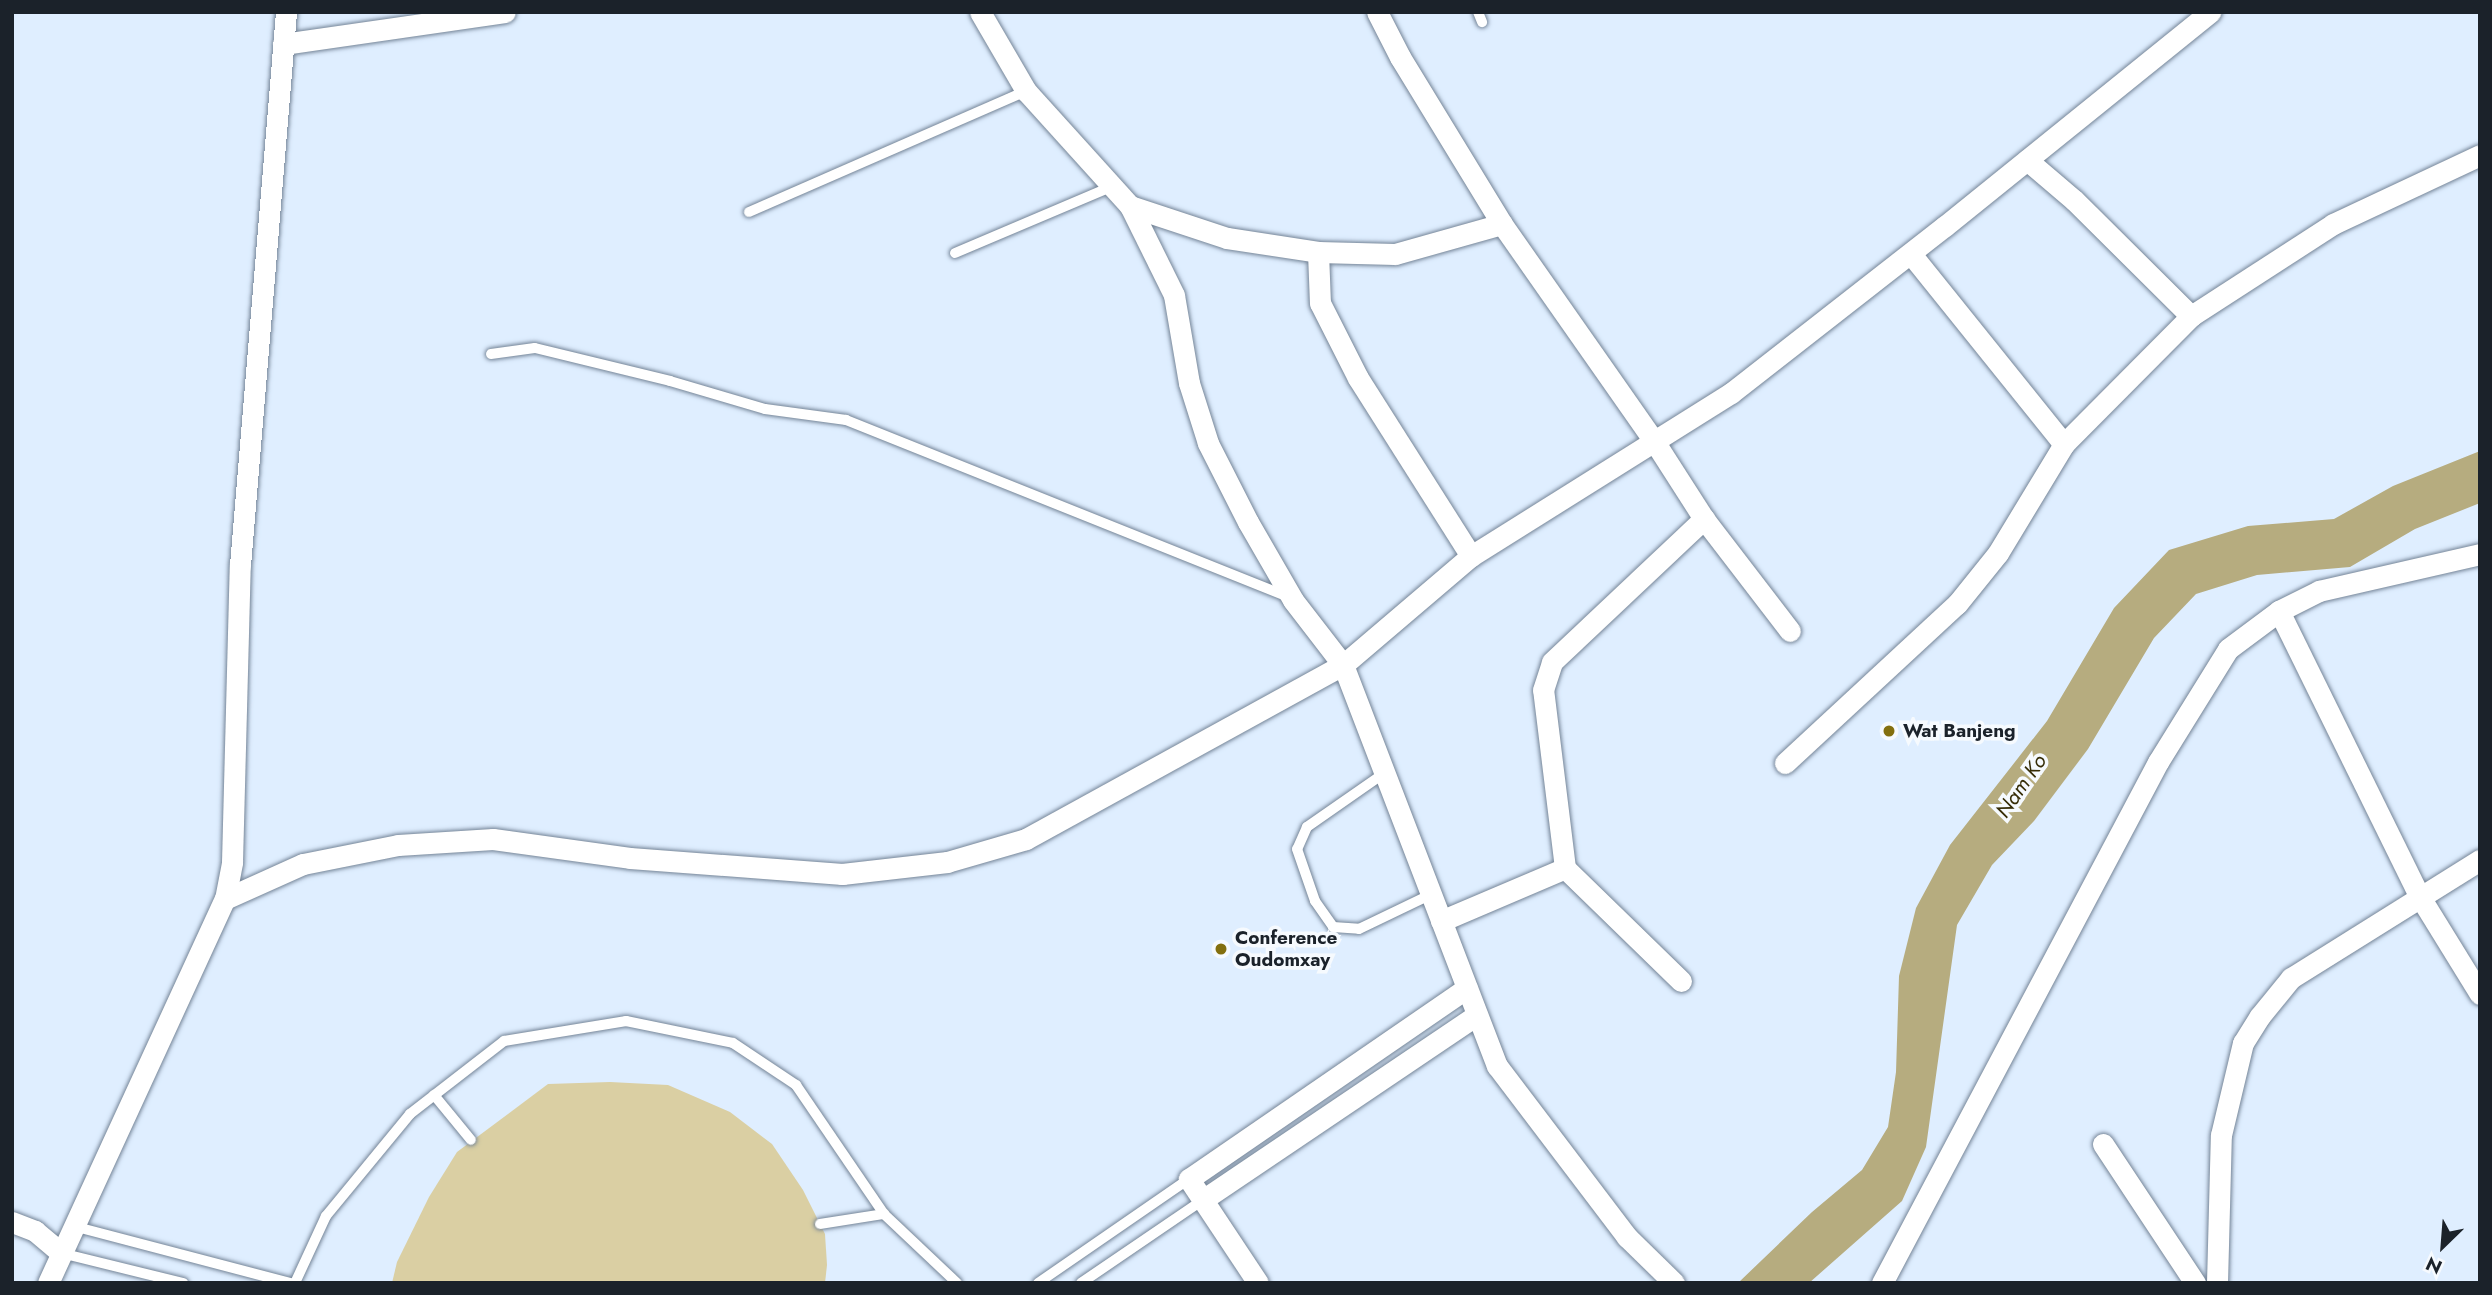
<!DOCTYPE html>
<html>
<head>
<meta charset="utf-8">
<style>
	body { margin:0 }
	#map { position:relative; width:2492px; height:1295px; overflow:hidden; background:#dfeeff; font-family:Jost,sans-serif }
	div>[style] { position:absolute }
	.green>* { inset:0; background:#dacfa3 }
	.water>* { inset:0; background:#b6ac7f }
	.roads { filter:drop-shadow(0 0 2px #748497) drop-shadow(0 0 2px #748497) }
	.service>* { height:10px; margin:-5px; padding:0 5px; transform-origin:5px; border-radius:5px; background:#fff }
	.minor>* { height:21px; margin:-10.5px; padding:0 10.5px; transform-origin:10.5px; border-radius:10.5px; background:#fff }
	.dots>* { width:19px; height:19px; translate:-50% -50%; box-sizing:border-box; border:4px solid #f6fafe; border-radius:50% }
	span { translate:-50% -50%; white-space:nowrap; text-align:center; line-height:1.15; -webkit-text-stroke:7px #f6fafe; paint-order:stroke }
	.poi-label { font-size:19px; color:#1b222a; font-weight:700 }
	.left { translate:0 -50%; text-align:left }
	.water-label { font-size:21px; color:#362d07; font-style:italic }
	.frame { position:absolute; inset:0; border:14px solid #1b222a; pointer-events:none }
	.north { position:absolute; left:2408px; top:1211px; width:70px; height:70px; -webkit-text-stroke:5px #f6fafe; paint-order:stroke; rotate:205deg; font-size:19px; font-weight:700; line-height:28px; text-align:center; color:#1b222a }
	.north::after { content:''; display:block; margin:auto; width:24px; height:32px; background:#1b222a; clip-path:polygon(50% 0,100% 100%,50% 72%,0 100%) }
</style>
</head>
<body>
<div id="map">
	<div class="green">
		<div style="clip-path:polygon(610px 1082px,668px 1085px,730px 1112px,772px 1144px,803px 1190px,825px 1234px,827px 1265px,825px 1283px,392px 1283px,397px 1262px,429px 1197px,457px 1152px,548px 1084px)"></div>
	</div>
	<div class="water">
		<div style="clip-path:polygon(2480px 451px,2480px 503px,2415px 529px,2350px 567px,2257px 575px,2196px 594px,2154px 638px,2088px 749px,2034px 821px,1992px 865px,1957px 925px,1926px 1147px,1902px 1201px,1809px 1283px,1738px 1283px,1812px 1212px,1862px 1170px,1888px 1127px,1896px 1072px,1899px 976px,1916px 908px,1950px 845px,2047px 721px,2114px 608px,2169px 550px,2248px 526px,2334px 519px,2393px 486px)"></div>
	</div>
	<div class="roads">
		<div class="service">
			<div style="left:1478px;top:12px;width:11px;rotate:68deg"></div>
			<div style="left:749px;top:212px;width:302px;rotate:-23.6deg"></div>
			<div style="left:955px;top:253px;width:172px;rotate:-23deg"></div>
			<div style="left:491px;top:354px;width:44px;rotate:-7.8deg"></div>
			<div style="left:535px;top:348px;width:139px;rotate:13.7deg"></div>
			<div style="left:670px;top:381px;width:99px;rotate:16.4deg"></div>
			<div style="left:765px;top:409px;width:82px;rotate:7.7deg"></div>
			<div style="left:846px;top:420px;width:476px;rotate:21.8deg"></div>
			<div style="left:1383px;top:774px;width:93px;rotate:145.1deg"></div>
			<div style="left:1307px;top:827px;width:24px;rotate:114deg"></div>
			<div style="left:1297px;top:849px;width:55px;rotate:70.9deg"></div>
			<div style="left:1315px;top:901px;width:32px;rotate:55deg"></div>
			<div style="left:1333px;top:927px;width:26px;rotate:4deg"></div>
			<div style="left:1359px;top:929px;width:79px;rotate:-25.6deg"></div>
			<div style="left:434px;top:1095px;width:58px;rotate:50.6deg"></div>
			<div style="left:820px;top:1224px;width:65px;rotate:-8.9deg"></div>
			<div style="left:73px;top:1226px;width:225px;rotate:14.7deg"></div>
			<div style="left:61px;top:1253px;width:126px;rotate:13.8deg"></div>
			<div style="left:295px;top:1283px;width:74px;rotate:-65.2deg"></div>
			<div style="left:326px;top:1216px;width:132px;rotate:-50.5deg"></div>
			<div style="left:410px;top:1114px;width:119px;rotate:-37.8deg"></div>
			<div style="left:504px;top:1041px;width:124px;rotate:-9.3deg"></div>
			<div style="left:626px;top:1021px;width:109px;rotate:11.6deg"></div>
			<div style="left:733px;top:1043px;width:76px;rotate:33.7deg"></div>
			<div style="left:796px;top:1085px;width:156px;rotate:55.7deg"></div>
			<div style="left:884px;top:1214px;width:100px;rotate:43.4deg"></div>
			<div style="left:1038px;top:1283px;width:183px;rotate:-34.6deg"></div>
			<div style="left:1081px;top:1283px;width:149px;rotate:-34.3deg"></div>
		</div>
		<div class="minor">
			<div style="left:1377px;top:12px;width:51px;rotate:62.9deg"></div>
			<div style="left:1400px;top:57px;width:196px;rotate:58.6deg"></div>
			<div style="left:1502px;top:224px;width:265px;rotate:55deg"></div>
			<div style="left:1654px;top:441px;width:93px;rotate:57.3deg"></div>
			<div style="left:1704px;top:519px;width:141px;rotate:52.5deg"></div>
			<div style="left:283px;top:44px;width:224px;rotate:-8.2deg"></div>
			<div style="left:2027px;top:160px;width:62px;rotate:40.4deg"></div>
			<div style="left:2074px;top:200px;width:165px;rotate:44.8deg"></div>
			<div style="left:1130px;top:206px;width:102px;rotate:18.3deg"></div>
			<div style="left:1227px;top:238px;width:92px;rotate:8.7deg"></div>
			<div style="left:1318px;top:252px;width:77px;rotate:1.5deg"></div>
			<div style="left:1395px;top:254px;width:111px;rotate:-15.7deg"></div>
			<div style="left:1318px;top:252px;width:51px;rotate:87.8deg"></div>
			<div style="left:1320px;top:303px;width:84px;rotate:63.1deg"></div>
			<div style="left:1358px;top:378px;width:211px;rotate:57.6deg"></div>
			<div style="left:1911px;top:254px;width:244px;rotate:51.2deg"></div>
			<div style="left:2279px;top:611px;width:319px;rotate:63.8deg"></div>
			<div style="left:2420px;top:897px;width:114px;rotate:58.3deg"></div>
			<div style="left:1785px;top:763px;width:234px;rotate:-42.8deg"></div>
			<div style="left:1957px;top:604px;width:65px;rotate:-51.2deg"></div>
			<div style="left:1998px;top:553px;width:127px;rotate:-58.8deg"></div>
			<div style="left:2064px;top:444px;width:180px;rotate:-45.2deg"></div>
			<div style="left:2191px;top:316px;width:169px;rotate:-32.9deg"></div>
			<div style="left:2333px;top:224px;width:162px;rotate:-25.1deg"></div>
			<div style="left:225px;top:899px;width:85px;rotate:-24.2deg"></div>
			<div style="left:303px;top:864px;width:97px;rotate:-11.3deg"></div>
			<div style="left:398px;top:845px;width:95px;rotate:-3.6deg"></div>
			<div style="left:493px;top:839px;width:138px;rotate:7.9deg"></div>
			<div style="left:630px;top:858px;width:213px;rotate:4.3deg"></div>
			<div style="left:842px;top:874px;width:106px;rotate:-6.5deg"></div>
			<div style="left:947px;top:862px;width:82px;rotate:-16.2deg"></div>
			<div style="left:1026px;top:839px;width:362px;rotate:-28.8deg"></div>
			<div style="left:1343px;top:665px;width:82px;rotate:-127.6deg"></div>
			<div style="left:1293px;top:600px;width:90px;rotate:-120deg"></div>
			<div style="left:1248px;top:522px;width:89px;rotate:-116.9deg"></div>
			<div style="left:1208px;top:443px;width:63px;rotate:-107.6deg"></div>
			<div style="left:1189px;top:383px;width:89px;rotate:-99.7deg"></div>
			<div style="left:1174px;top:295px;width:99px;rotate:-116.3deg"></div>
			<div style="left:1130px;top:206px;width:155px;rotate:-132.1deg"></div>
			<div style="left:1026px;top:91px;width:91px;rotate:-120.2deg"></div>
			<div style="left:1441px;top:921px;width:135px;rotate:-23.1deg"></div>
			<div style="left:1681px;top:981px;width:162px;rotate:-135.8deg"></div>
			<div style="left:1565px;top:868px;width:179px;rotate:-97deg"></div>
			<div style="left:1543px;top:690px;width:29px;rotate:-72deg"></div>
			<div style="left:1552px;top:662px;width:209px;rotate:-43.3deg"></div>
			<div style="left:2103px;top:1144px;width:167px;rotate:56.5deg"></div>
			<div style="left:1204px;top:1199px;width:329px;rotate:-34deg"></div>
			<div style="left:12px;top:1222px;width:25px;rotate:21deg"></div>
			<div style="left:35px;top:1231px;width:34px;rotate:40deg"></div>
			<div style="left:48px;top:1283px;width:423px;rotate:-65.3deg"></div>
			<div style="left:225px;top:899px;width:38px;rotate:-79deg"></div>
			<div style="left:232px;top:862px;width:297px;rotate:-88.5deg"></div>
			<div style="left:240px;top:565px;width:555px;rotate:-85.24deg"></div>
			<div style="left:1258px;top:1283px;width:125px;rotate:-123.6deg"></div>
			<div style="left:1189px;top:1179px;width:337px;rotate:-34.5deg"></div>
			<div style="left:1674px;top:1283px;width:66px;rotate:-135.6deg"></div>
			<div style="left:1627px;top:1237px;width:215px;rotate:-127.2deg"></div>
			<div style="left:1497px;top:1066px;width:430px;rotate:-111deg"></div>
			<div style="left:1343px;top:665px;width:168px;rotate:-40.4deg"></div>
			<div style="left:1471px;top:556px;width:307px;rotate:-32.1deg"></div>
			<div style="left:1731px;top:393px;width:271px;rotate:-38deg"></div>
			<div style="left:1945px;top:226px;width:341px;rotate:-38.9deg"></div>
			<div style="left:1882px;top:1283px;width:590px;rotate:-62.09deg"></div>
			<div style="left:2158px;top:762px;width:133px;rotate:-58.2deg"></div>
			<div style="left:2228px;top:649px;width:64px;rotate:-36.7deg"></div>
			<div style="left:2279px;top:611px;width:45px;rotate:-26.6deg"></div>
			<div style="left:2319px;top:591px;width:165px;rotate:-12.9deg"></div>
			<div style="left:2217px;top:1283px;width:148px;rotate:-88.5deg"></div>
			<div style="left:2221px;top:1135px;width:95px;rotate:-76.6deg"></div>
			<div style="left:2243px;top:1043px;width:32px;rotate:-58deg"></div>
			<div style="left:2260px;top:1016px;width:49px;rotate:-50.8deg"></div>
			<div style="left:2291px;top:978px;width:223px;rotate:-32deg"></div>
		</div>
	</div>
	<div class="dots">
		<div style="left:1889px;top:731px;background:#836f0e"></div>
		<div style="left:1221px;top:949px;background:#836f0e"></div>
	</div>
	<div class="poi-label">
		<span class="left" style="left:1903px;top:731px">Wat Banjeng</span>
		<span class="left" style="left:1235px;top:949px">Conference<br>Oudomxay</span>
	</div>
	<div class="water-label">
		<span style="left:2021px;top:786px;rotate:-55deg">Nam Ko</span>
	</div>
	<div class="frame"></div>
	<div class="north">N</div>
</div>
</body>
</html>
